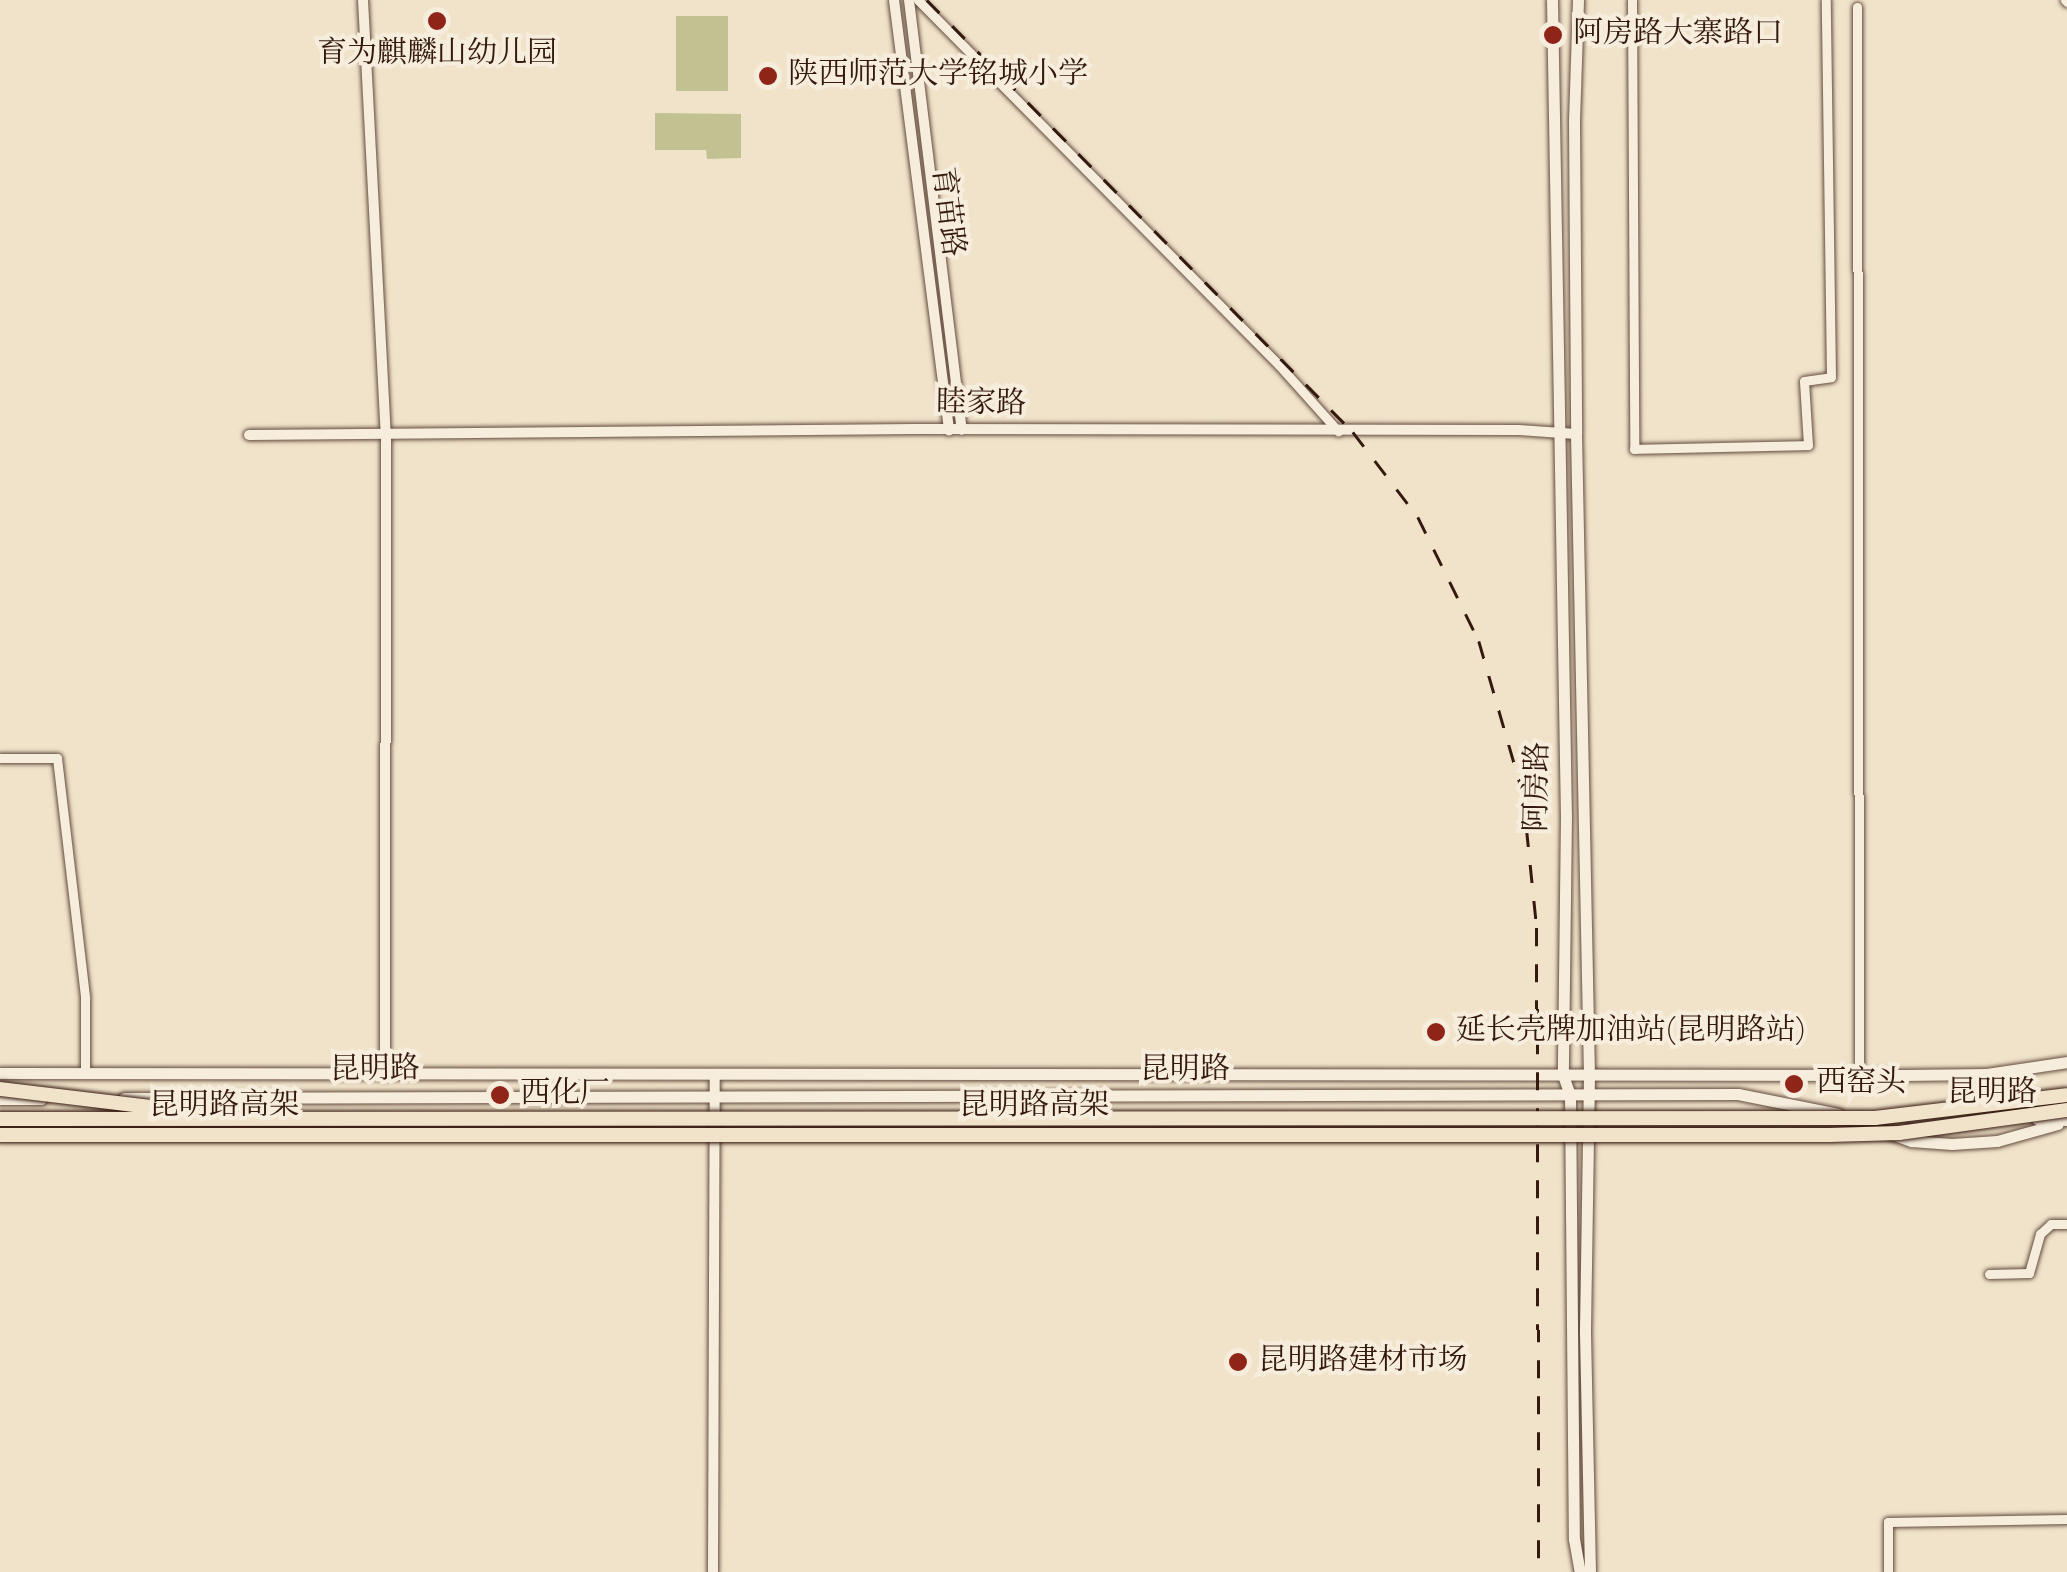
<!DOCTYPE html>
<html>
<head>
<meta charset="utf-8">
<style>
	body { margin:0 }
	#map { position:relative; width:2067px; height:1572px; overflow:hidden; background:#f1e3ca; font-family:"Sorts Mill Goudy","Noto Serif SC",serif }
	div>[style] { position:absolute }
	.green>* { inset:0; background:#c2c191; transform-origin:0 0 }
	.roads { filter:drop-shadow(0 0 2px #634c3e) drop-shadow(0 0 2px #634c3e) }
	.minor>* { height:9px; margin:-4.5px; padding:0 4.5px; transform-origin:4.5px; border-radius:4.5px; background:#f6eddd }
	.tertiary>* { height:10px; margin:-5px; padding:0 5px; transform-origin:5px; border-radius:5px; background:#f6eddd }
	.secondary>* { height:11px; margin:-5.5px; padding:0 5.5px; transform-origin:5.5px; border-radius:5.5px; background:#f6eddd }
	.rail>* { height:2.5px; margin-top:-1.25px; transform-origin:0; background:repeating-linear-gradient(90deg,#34190f 0 18px,transparent 0 36px) }
	.bridges { filter:drop-shadow(0 0 2px #34190f) drop-shadow(0 0 2px #34190f) }
	.trunk-bridge>* { height:14px; margin:-7px; padding:0 7px; transform-origin:7px; border-radius:7px; background:#f1e3ca }
	.dots>* { width:28px; height:28px; translate:-50% -50%; box-sizing:border-box; border:5px solid #f6eddd; border-radius:50% }
	span { translate:-50% -50%; white-space:nowrap; text-align:center; line-height:1.15; -webkit-text-stroke:8px #f6eddd; paint-order:stroke }
	.poi-label { font-size:30px; color:#34190f }
	.left { translate:0 -50%; text-align:left }
	.street-label { font-size:30px; color:#34190f }
</style>
</head>
<body>
<div id="map">
	<div class="green">
		<div style="left:676px;top:16px;width:52px;height:75px"></div>
		<div style="clip-path:polygon(655px 113px,741px 114px,741px 158px,707px 159px,706px 150px,655px 150px)"></div>
	</div>
	<div class="roads">
		<div class="minor">
			<div style="left:918px;top:0;width:513px;rotate:45.32deg"></div>
			<div style="left:1279px;top:365px;width:89px;rotate:48.2deg"></div>
			<div style="left:1632px;top:0;width:449px;rotate:89.7deg"></div>
			<div style="left:1634px;top:449px;width:174px;rotate:-1.3deg"></div>
			<div style="left:1808px;top:445px;width:64px;rotate:-93.6deg"></div>
			<div style="left:1804px;top:381px;width:27px;rotate:-8deg"></div>
			<div style="left:1831px;top:377px;width:377px;rotate:-90.8deg"></div>
			<div style="left:2065px;top:0;width:3px;rotate:45deg"></div>
			<div style="left:1857px;top:7px;width:1068px;rotate:89.89deg"></div>
			<div style="left:0;top:758px;width:57px"></div>
			<div style="left:57px;top:758px;width:242px;rotate:83.3deg"></div>
			<div style="left:85px;top:998px;width:75px;rotate:90deg"></div>
			<div style="left:1989px;top:1274px;width:40px;rotate:-1.4deg"></div>
			<div style="left:2029px;top:1273px;width:41px;rotate:-74.2deg"></div>
			<div style="left:2040px;top:1234px;width:15px;rotate:-42deg"></div>
			<div style="left:2051px;top:1224px;width:16px"></div>
			<div style="left:1888px;top:1572px;width:50px;rotate:-90deg"></div>
			<div style="left:1888px;top:1522px;width:179px;rotate:-1deg"></div>
		</div>
		<div class="tertiary">
			<div style="left:363px;top:0;width:437px;rotate:87deg"></div>
			<div style="left:386px;top:436px;width:640px;rotate:90.09deg"></div>
			<div style="left:894px;top:0;width:434px;rotate:82.7deg"></div>
			<div style="left:909px;top:0;width:433px;rotate:83deg"></div>
			<div style="left:249px;top:435px;width:667px;rotate:-0.52deg"></div>
			<div style="left:916px;top:429px;width:603px;rotate:0.1deg"></div>
			<div style="left:1519px;top:430px;width:57px;rotate:4deg"></div>
			<div style="left:713px;top:1572px;width:497px;rotate:-89.8deg"></div>
		</div>
		<div class="secondary">
			<div style="left:1552px;top:0;width:815px;rotate:89.02deg"></div>
			<div style="left:1566px;top:815px;width:260px;rotate:90.7deg"></div>
			<div style="left:1563px;top:1075px;width:21px;rotate:71deg"></div>
			<div style="left:1570px;top:1095px;width:444px;rotate:89.5deg"></div>
			<div style="left:1574px;top:1539px;width:34px;rotate:80deg"></div>
			<div style="left:1578px;top:0;width:121px;rotate:91.9deg"></div>
			<div style="left:1574px;top:121px;width:313px;rotate:89.6deg"></div>
			<div style="left:1576px;top:434px;width:641px;rotate:88.84deg"></div>
			<div style="left:1589px;top:1075px;width:258px;rotate:90.9deg"></div>
			<div style="left:1585px;top:1333px;width:239px;rotate:88.8deg"></div>
			<div style="left:0;top:1073px;width:1902px;rotate:0.06deg"></div>
			<div style="left:1902px;top:1075px;width:85px;rotate:-0.7deg"></div>
			<div style="left:1987px;top:1074px;width:81px;rotate:-8.5deg"></div>
			<div style="left:124px;top:1098px;width:1614px;rotate:-0.14deg"></div>
			<div style="left:1738px;top:1094px;width:102px;rotate:11.3deg"></div>
			<div style="left:0;top:1099px;width:41px"></div>
			<div style="left:1912px;top:1118px;width:51px;rotate:1.1deg"></div>
			<div style="left:2037px;top:1119px;width:30px;rotate:2deg"></div>
			<div style="left:1852px;top:1120px;width:63px;rotate:19.6deg"></div>
			<div style="left:1911px;top:1141px;width:41px;rotate:4.2deg"></div>
			<div style="left:1952px;top:1144px;width:45px;rotate:-3.8deg"></div>
			<div style="left:1997px;top:1141px;width:63px;rotate:-15.6deg"></div>
		</div>
	</div>
	<div class="rail">
		<div style="left:927px;top:0;width:607px;rotate:45.4deg"></div>
		<div style="left:1353px;top:432px;width:107px;rotate:52.6deg"></div>
		<div style="left:1418px;top:517px;width:138px;rotate:63.8deg"></div>
		<div style="left:1479px;top:641px;width:158px;rotate:73.9deg"></div>
		<div style="left:1523px;top:793px;width:136px;rotate:84.1deg"></div>
		<div style="left:1537px;top:928px;width:644px;rotate:89.82deg"></div>
	</div>
	<div class="bridges">
		<div class="trunk-bridge">
			<div style="left:0;top:1089px;width:193px;rotate:6.8deg"></div>
			<div style="left:0;top:1119px;width:1875px;rotate:-0.03deg"></div>
			<div style="left:1875px;top:1118px;width:193px;rotate:-6.8deg"></div>
			<div style="left:0;top:1135px;width:1829px"></div>
			<div style="left:1829px;top:1135px;width:70px;rotate:-1.6deg"></div>
			<div style="left:1899px;top:1133px;width:170px;rotate:-7.8deg"></div>
		</div>
	</div>
	<div class="dots">
		<div style="left:437px;top:21px;background:#8f2418"></div>
		<div style="left:1553px;top:35px;background:#8f2418"></div>
		<div style="left:768px;top:76px;background:#8f2418"></div>
		<div style="left:1436px;top:1032px;background:#8f2418"></div>
		<div style="left:1794px;top:1084px;background:#8f2418"></div>
		<div style="left:500px;top:1095px;background:#8f2418"></div>
		<div style="left:1238px;top:1362px;background:#8f2418"></div>
	</div>
	<div class="poi-label">
		<span class="left" style="left:1573px;top:35px">阿房路大寨路口</span>
		<span style="left:437px;top:55px">育为麒麟山幼儿园</span>
		<span class="left" style="left:788px;top:76px">陕西师范大学铭城小学</span>
		<span class="left" style="left:1456px;top:1032px">延长壳牌加油站(昆明路站)</span>
		<span class="left" style="left:1816px;top:1084px">西窑头</span>
		<span class="left" style="left:520px;top:1095px">西化厂</span>
		<span class="left" style="left:1258px;top:1362px">昆明路建材市场</span>
	</div>
	<div class="street-label">
		<span style="left:946px;top:212px;rotate:83deg">育苗路</span>
		<span style="left:981px;top:405px;rotate:1deg">睦家路</span>
		<span style="left:1539px;top:787px;rotate:-89deg">阿房路</span>
		<span style="left:375px;top:1071px;rotate:-1deg">昆明路</span>
		<span style="left:1185px;top:1071px">昆明路</span>
		<span style="left:1992px;top:1094px">昆明路</span>
		<span style="left:224px;top:1107px">昆明路高架</span>
		<span style="left:1034px;top:1107px">昆明路高架</span>
	</div>
</div>
</body>
</html>
